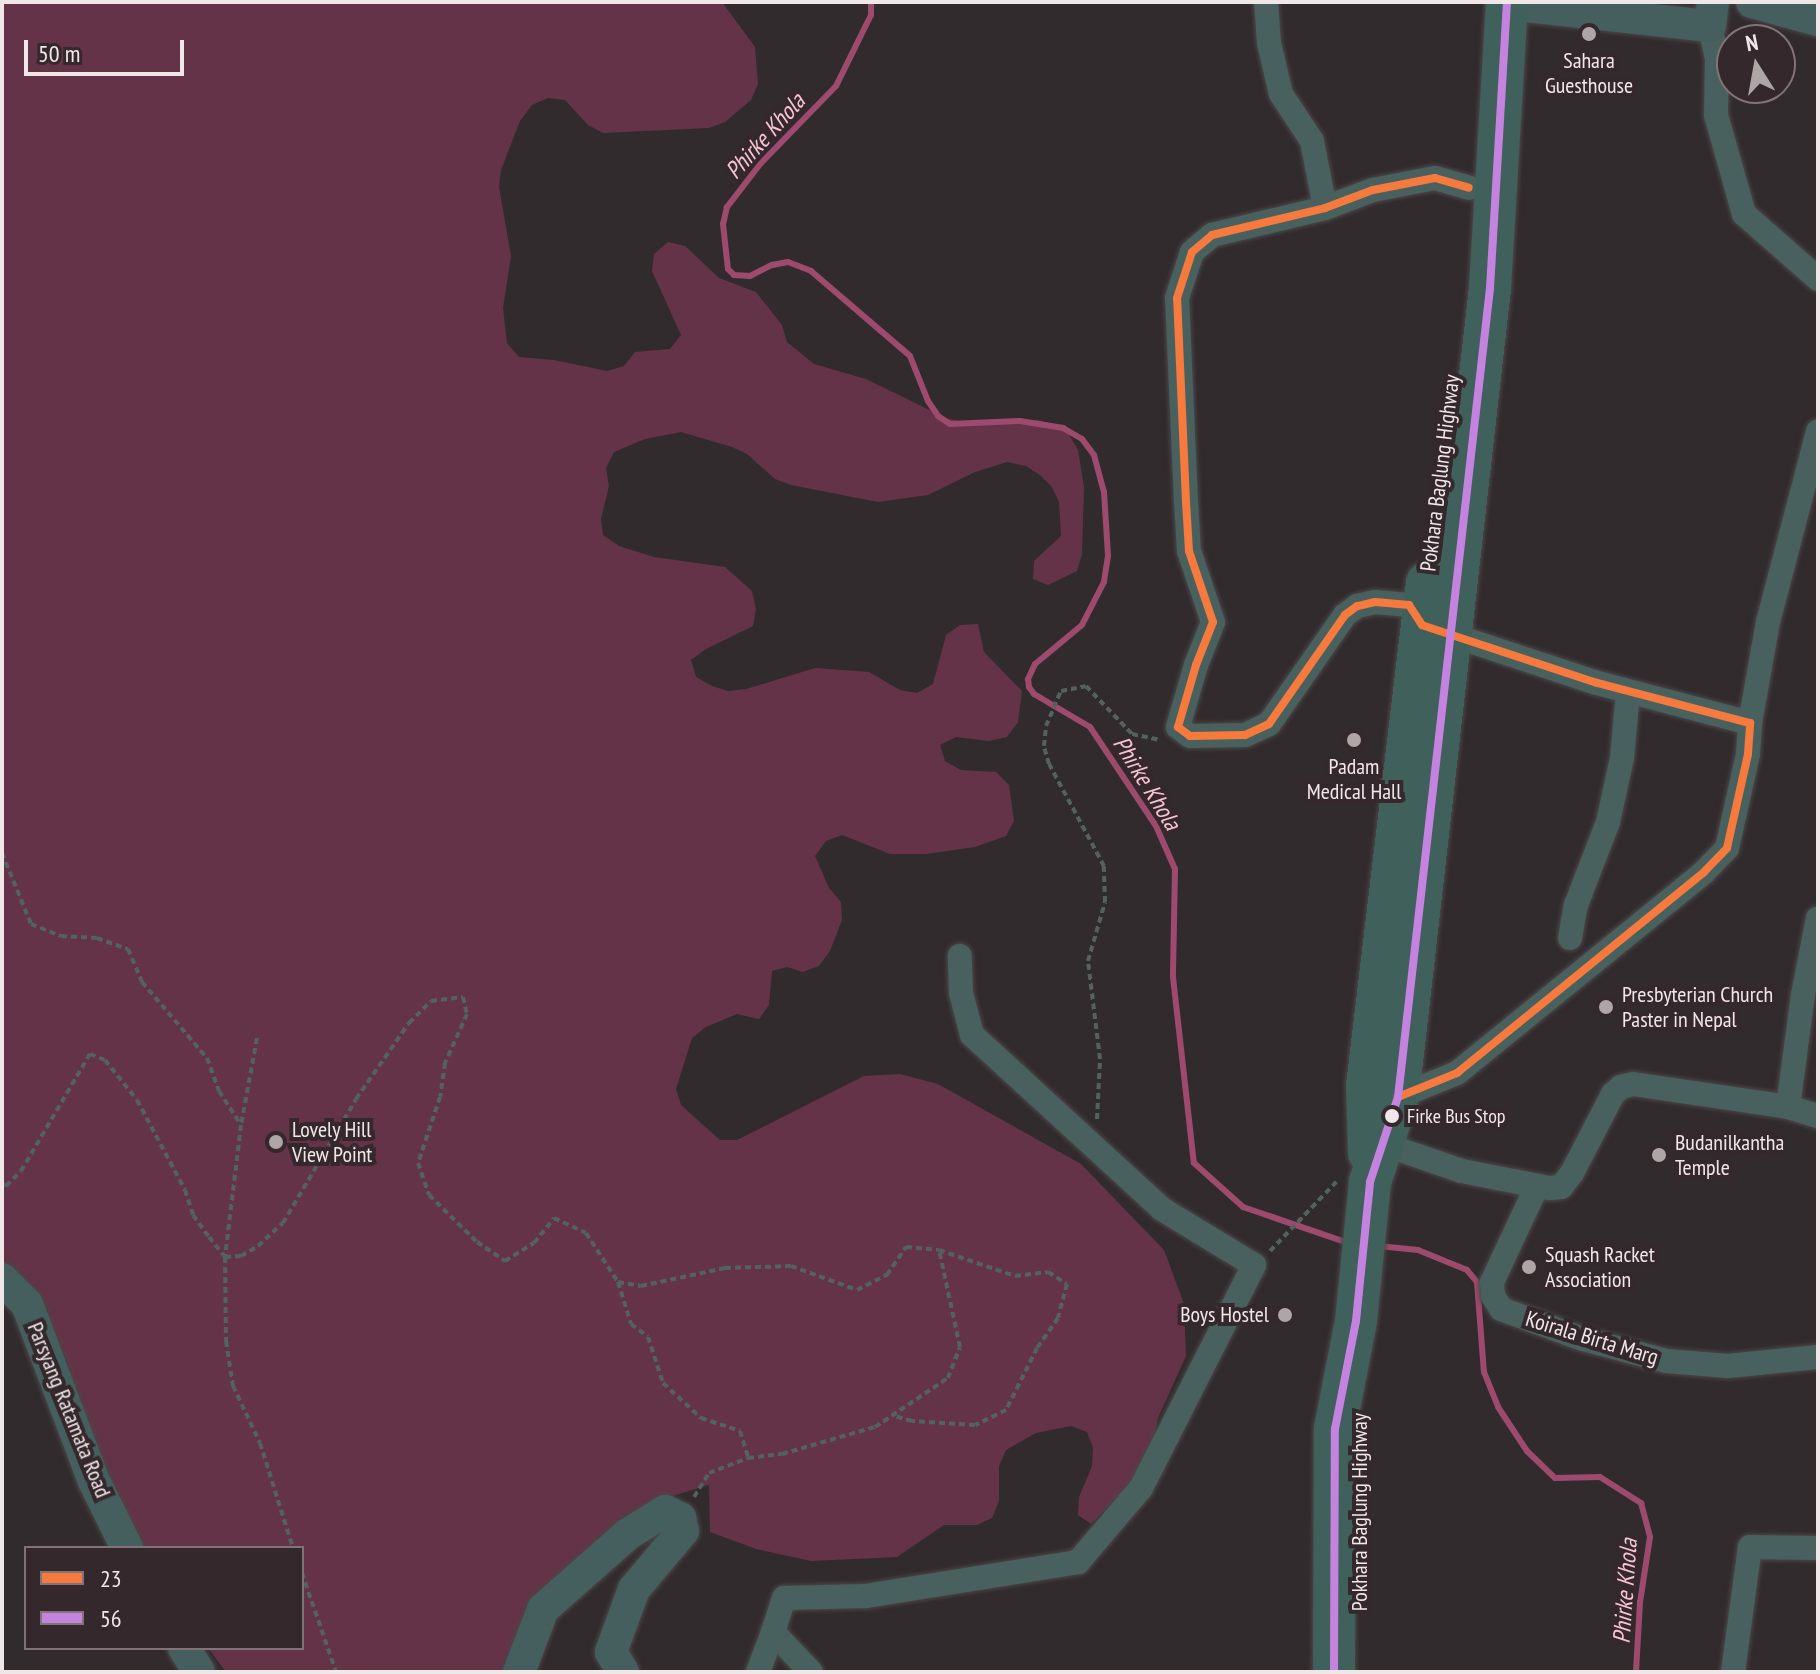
<!DOCTYPE html>
<html>
<head>
<meta charset="utf-8">
<style>
	body { margin:0 }
	#map { position:relative; width:1820px; height:1674px; overflow:hidden; background:#322b2d; font-family:"PT Sans Narrow",sans-serif }
	div>[style] { position:absolute }
	.green>* { inset:0; background:#653347 }
	.stream>* { height:6px; margin:-3px; padding:0 3px; transform-origin:3px; border-radius:3px; background:#9d4a6d }
	.path>* { height:4px; margin-top:-2px; transform-origin:0; background:repeating-linear-gradient(90deg,#53615f 0 6px,transparent 0 10px) }
	.roads { filter:drop-shadow(0 0 2px #4c4648) drop-shadow(0 0 2px #4c4648) }
	.street>* { height:24px; margin:-12px; padding:0 12px; transform-origin:12px; border-radius:12px; background:#49615e }
	.secondary>* { height:32px; margin:-16px; padding:0 16px; transform-origin:16px; border-radius:16px; background:#445f5d }
	.highway>* { height:42px; margin:-21px; padding:0 21px; transform-origin:21px; border-radius:21px; background:#40605c }
	.bus-1>* { height:8px; margin:-4px; padding:0 4px; transform-origin:4px; border-radius:4px; background:#f6793e }
	.bus-2>* { height:8px; margin:-4px; padding:0 4px; transform-origin:4px; border-radius:4px; background:#c483df }
	.dots>* { width:22px; height:22px; translate:-50% -50%; box-sizing:border-box; border:4px solid #35282c; border-radius:50% }
	span { translate:-50% -50%; white-space:nowrap; text-align:center; line-height:1.15; -webkit-text-stroke:8px #35282c; paint-order:stroke }
	.bus-label { font-size:20px; color:#f0e7e9 }
	.left { translate:0 -50%; text-align:left }
	.poi-label { font-size:22px; color:#f0e7e9 }
	.right { translate:-100% -50%; text-align:right }
	.street-label { font-size:22px; color:#f0e7e9 }
	.water-label { font-size:24px; color:#f6c3d4; font-style:italic }
	.frame { position:absolute; inset:0; border:4px solid #f0e7e9; pointer-events:none }
	.legend { position:absolute; left:24px; top:1546px; width:280px; height:104px; box-sizing:border-box; background:#35282c; border:2px solid #807478; margin:0; padding:10px 14px; list-style:none; font-size:24px; color:#f0e7e9 }
	.legend li { display:flex; align-items:center; gap:16px; height:40px }
	.legend b { width:40px; border:2px solid #807478 }
	.north { position:absolute; left:1716px; top:24px; width:80px; height:80px; box-sizing:border-box; background:#35282c; border:2px solid #807478; border-radius:50%; rotate:349deg; font-size:22px; font-weight:700; line-height:32px; text-align:center; color:#f0e7e9 }
	.north::after { content:''; display:block; margin:auto; width:28px; height:36px; background:#aea5a7; clip-path:polygon(50% 0,100% 100%,50% 72%,0 100%) }
	.scale { position:absolute; left:24px; top:40px; width:160px; height:36px; box-sizing:border-box; border:4px solid #f0e7e9; border-top:0; padding-left:10px; font-size:24px; line-height:28px; white-space:nowrap; color:#f0e7e9; -webkit-text-stroke:6px #35282c; paint-order:stroke }
</style>
</head>
<body>
<div id="map">
	<div class="green">
		<div style="clip-path:polygon(2px 2px,722px 2px,755px 47px,758px 84px,751px 100px,725px 122px,709px 128px,603px 133px,588px 125px,565px 100px,548px 98px,532px 105px,520px 121px,501px 170px,499px 187px,511px 256px,503px 308px,507px 343px,519px 357px,554px 360px,607px 371px,624px 366px,635px 352px,670px 349px,681px 335px,652px 271px,654px 254px,668px 242px,685px 246px,719px 278px,756px 292px,782px 325px,787px 342px,814px 364px,866px 379px,946px 418px,963px 422px,1037px 420px,1053px 424px,1069px 435px,1078px 450px,1084px 487px,1082px 554px,1077px 571px,1048px 585px,1033px 579px,1034px 561px,1061px 536px,1059px 502px,1052px 487px,1040px 475px,1026px 466px,1007px 462px,975px 472px,928px 495px,878px 502px,791px 485px,775px 479px,747px 454px,732px 447px,681px 432px,645px 439px,614px 452px,606px 468px,609px 486px,601px 519px,603px 535px,619px 546px,654px 557px,725px 567px,752px 591px,756px 609px,753px 626px,706px 649px,691px 660px,696px 677px,712px 686px,728px 691px,746px 689px,815px 668px,869px 672px,900px 690px,917px 693px,933px 684px,946px 635px,960px 625px,978px 624px,984px 652px,1022px 691px,1018px 722px,1007px 737px,989px 741px,956px 737px,940px 745px,945px 761px,961px 770px,996px 772px,1009px 785px,1014px 821px,1006px 836px,975px 847px,926px 854px,890px 854px,842px 835px,826px 841px,815px 856px,829px 888px,841px 902px,842px 920px,830px 951px,819px 966px,803px 972px,787px 967px,772px 971px,769px 1005px,759px 1019px,737px 1014px,706px 1027px,692px 1038px,676px 1089px,681px 1105px,720px 1140px,737px 1140px,864px 1076px,900px 1074px,938px 1084px,1081px 1164px,1164px 1250px,1184px 1304px,1186px 1356px,1158px 1418px,1147px 1469px,1091px 1524px,1078px 1515px,1079px 1497px,1092px 1466px,1093px 1448px,1087px 1432px,1071px 1426px,1036px 1433px,1006px 1450px,999px 1466px,999px 1501px,992px 1518px,977px 1525px,944px 1525px,897px 1557px,811px 1561px,756px 1549px,710px 1532px,709px 1485px,669px 1497px,520px 1632px,503px 1672px,226px 1672px,208px 1648px,302px 1648px,302px 1548px,139px 1548px,79px 1420px,67px 1361px,35px 1298px,2px 1269px)"></div>
	</div>
	<div class="stream">
		<div style="left:871px;top:2px;width:13px;rotate:90deg"></div>
		<div style="left:871px;top:15px;width:79px;rotate:116.2deg"></div>
		<div style="left:836px;top:86px;width:107px;rotate:134.2deg"></div>
		<div style="left:761px;top:163px;width:56px;rotate:127.7deg"></div>
		<div style="left:727px;top:207px;width:17px;rotate:103deg"></div>
		<div style="left:723px;top:224px;width:45px;rotate:83.7deg"></div>
		<div style="left:728px;top:269px;width:8px;rotate:45deg"></div>
		<div style="left:734px;top:275px;width:16px;rotate:4deg"></div>
		<div style="left:750px;top:276px;width:25px;rotate:-27deg"></div>
		<div style="left:772px;top:265px;width:16px;rotate:-11deg"></div>
		<div style="left:788px;top:262px;width:25px;rotate:21deg"></div>
		<div style="left:811px;top:271px;width:130px;rotate:40.6deg"></div>
		<div style="left:910px;top:356px;width:48px;rotate:68.2deg"></div>
		<div style="left:928px;top:401px;width:18px;rotate:56deg"></div>
		<div style="left:938px;top:416px;width:14px;rotate:34deg"></div>
		<div style="left:950px;top:424px;width:70px;rotate:-2.5deg"></div>
		<div style="left:1020px;top:421px;width:44px;rotate:9.2deg"></div>
		<div style="left:1063px;top:428px;width:22px;rotate:30deg"></div>
		<div style="left:1082px;top:439px;width:20px;rotate:53deg"></div>
		<div style="left:1094px;top:455px;width:38px;rotate:75deg"></div>
		<div style="left:1104px;top:492px;width:64px;rotate:86.4deg"></div>
		<div style="left:1108px;top:556px;width:26px;rotate:99deg"></div>
		<div style="left:1104px;top:582px;width:48px;rotate:117.1deg"></div>
		<div style="left:1082px;top:625px;width:61px;rotate:140.3deg"></div>
		<div style="left:1035px;top:664px;width:17px;rotate:115deg"></div>
		<div style="left:1028px;top:679px;width:8px;rotate:83deg"></div>
		<div style="left:1029px;top:687px;width:9px;rotate:54deg"></div>
		<div style="left:1034px;top:694px;width:65px;rotate:30.5deg"></div>
		<div style="left:1090px;top:727px;width:119px;rotate:56.3deg"></div>
		<div style="left:1156px;top:826px;width:47px;rotate:66.2deg"></div>
		<div style="left:1175px;top:869px;width:108px;rotate:91.1deg"></div>
		<div style="left:1173px;top:977px;width:187px;rotate:83.6deg"></div>
		<div style="left:1194px;top:1163px;width:66px;rotate:41.9deg"></div>
		<div style="left:1243px;top:1207px;width:111px;rotate:18.9deg"></div>
		<div style="left:1379px;top:1246px;width:39px;rotate:6deg"></div>
		<div style="left:1418px;top:1250px;width:53px;rotate:22.2deg"></div>
		<div style="left:1467px;top:1270px;width:16px;rotate:50deg"></div>
		<div style="left:1477px;top:1282px;width:90px;rotate:85.6deg"></div>
		<div style="left:1484px;top:1372px;width:38px;rotate:68deg"></div>
		<div style="left:1498px;top:1407px;width:53px;rotate:56.6deg"></div>
		<div style="left:1527px;top:1451px;width:39px;rotate:44deg"></div>
		<div style="left:1555px;top:1478px;width:45px;rotate:-1.3deg"></div>
		<div style="left:1600px;top:1477px;width:49px;rotate:32.4deg"></div>
		<div style="left:1641px;top:1503px;width:35px;rotate:75deg"></div>
		<div style="left:1650px;top:1537px;width:66px;rotate:98.7deg"></div>
		<div style="left:1640px;top:1602px;width:70px;rotate:93.3deg"></div>
	</div>
	<div class="path">
		<div style="left:2px;top:853px;width:77px;rotate:67.8deg"></div>
		<div style="left:31px;top:924px;width:32px;rotate:22deg"></div>
		<div style="left:61px;top:936px;width:36px;rotate:3deg"></div>
		<div style="left:97px;top:938px;width:33px;rotate:20deg"></div>
		<div style="left:128px;top:949px;width:36px;rotate:67deg"></div>
		<div style="left:142px;top:982px;width:100px;rotate:49.5deg"></div>
		<div style="left:207px;top:1058px;width:35px;rotate:70deg"></div>
		<div style="left:219px;top:1091px;width:40px;rotate:57.1deg"></div>
		<div style="left:257px;top:1038px;width:88px;rotate:100.4deg"></div>
		<div style="left:241px;top:1125px;width:133px;rotate:96.9deg"></div>
		<div style="left:225px;top:1257px;width:84px;rotate:89.3deg"></div>
		<div style="left:226px;top:1341px;width:46px;rotate:81.2deg"></div>
		<div style="left:233px;top:1386px;width:63px;rotate:64.7deg"></div>
		<div style="left:260px;top:1443px;width:110px;rotate:72.6deg"></div>
		<div style="left:1097px;top:1119px;width:60px;rotate:-87.1deg"></div>
		<div style="left:1100px;top:1059px;width:99px;rotate:-97deg"></div>
		<div style="left:1088px;top:961px;width:61px;rotate:-73.9deg"></div>
		<div style="left:1105px;top:902px;width:36px;rotate:-92deg"></div>
		<div style="left:1104px;top:866px;width:116px;rotate:-118.3deg"></div>
		<div style="left:1049px;top:764px;width:19px;rotate:-106deg"></div>
		<div style="left:1044px;top:746px;width:20px;rotate:-84deg"></div>
		<div style="left:1046px;top:726px;width:38px;rotate:-67deg"></div>
		<div style="left:1061px;top:691px;width:25px;rotate:-11deg"></div>
		<div style="left:1086px;top:686px;width:66px;rotate:46.2deg"></div>
		<div style="left:1132px;top:734px;width:29px;rotate:12deg"></div>
		<div style="left:2px;top:1183px;width:5px;rotate:37deg"></div>
		<div style="left:6px;top:1186px;width:21px;rotate:-45deg"></div>
		<div style="left:21px;top:1171px;width:136px;rotate:-59.5deg"></div>
		<div style="left:90px;top:1054px;width:16px;rotate:22deg"></div>
		<div style="left:105px;top:1060px;width:51px;rotate:51.3deg"></div>
		<div style="left:137px;top:1100px;width:102px;rotate:61.9deg"></div>
		<div style="left:185px;top:1190px;width:26px;rotate:72deg"></div>
		<div style="left:193px;top:1215px;width:27px;rotate:54deg"></div>
		<div style="left:209px;top:1237px;width:26px;rotate:51deg"></div>
		<div style="left:225px;top:1257px;width:16px;rotate:-4deg"></div>
		<div style="left:241px;top:1256px;width:20px;rotate:-30deg"></div>
		<div style="left:258px;top:1246px;width:34px;rotate:-43deg"></div>
		<div style="left:283px;top:1223px;width:144px;rotate:-59.5deg"></div>
		<div style="left:356px;top:1099px;width:93px;rotate:-55.1deg"></div>
		<div style="left:409px;top:1023px;width:31px;rotate:-45deg"></div>
		<div style="left:431px;top:1001px;width:32px;rotate:-7deg"></div>
		<div style="left:463px;top:997px;width:17px;rotate:77deg"></div>
		<div style="left:467px;top:1014px;width:54px;rotate:114.2deg"></div>
		<div style="left:445px;top:1063px;width:34px;rotate:98deg"></div>
		<div style="left:440px;top:1097px;width:70px;rotate:108.4deg"></div>
		<div style="left:418px;top:1163px;width:34px;rotate:71deg"></div>
		<div style="left:429px;top:1195px;width:67px;rotate:44.4deg"></div>
		<div style="left:477px;top:1242px;width:34px;rotate:34deg"></div>
		<div style="left:505px;top:1261px;width:34px;rotate:-32deg"></div>
		<div style="left:534px;top:1243px;width:32px;rotate:-51deg"></div>
		<div style="left:554px;top:1218px;width:35px;rotate:25deg"></div>
		<div style="left:586px;top:1233px;width:59px;rotate:56.9deg"></div>
		<div style="left:618px;top:1282px;width:44px;rotate:72.8deg"></div>
		<div style="left:631px;top:1324px;width:21px;rotate:37deg"></div>
		<div style="left:648px;top:1337px;width:48px;rotate:71.9deg"></div>
		<div style="left:663px;top:1383px;width:52px;rotate:42.6deg"></div>
		<div style="left:701px;top:1418px;width:41px;rotate:18.4deg"></div>
		<div style="left:740px;top:1431px;width:28px;rotate:73deg"></div>
		<div style="left:1270px;top:1251px;width:100px;rotate:-46.2deg"></div>
		<div style="left:618px;top:1282px;width:23px;rotate:10deg"></div>
		<div style="left:641px;top:1286px;width:86px;rotate:-12.1deg"></div>
		<div style="left:725px;top:1268px;width:66px;rotate:-1.7deg"></div>
		<div style="left:791px;top:1266px;width:70px;rotate:20deg"></div>
		<div style="left:857px;top:1290px;width:34px;rotate:-27deg"></div>
		<div style="left:887px;top:1275px;width:34px;rotate:-56deg"></div>
		<div style="left:906px;top:1247px;width:33px;rotate:5deg"></div>
		<div style="left:939px;top:1250px;width:80px;rotate:18.9deg"></div>
		<div style="left:1015px;top:1276px;width:33px;rotate:-7deg"></div>
		<div style="left:1048px;top:1272px;width:22px;rotate:32deg"></div>
		<div style="left:1067px;top:1284px;width:35px;rotate:105deg"></div>
		<div style="left:1058px;top:1318px;width:37px;rotate:125deg"></div>
		<div style="left:1037px;top:1348px;width:69px;rotate:116.6deg"></div>
		<div style="left:1006px;top:1410px;width:34px;rotate:154deg"></div>
		<div style="left:975px;top:1425px;width:63px;rotate:-176.4deg"></div>
		<div style="left:912px;top:1421px;width:18px;rotate:-164deg"></div>
		<div style="left:694px;top:1497px;width:28px;rotate:-58deg"></div>
		<div style="left:709px;top:1473px;width:42px;rotate:-21deg"></div>
		<div style="left:748px;top:1458px;width:34px;rotate:-7deg"></div>
		<div style="left:782px;top:1454px;width:97px;rotate:-16.2deg"></div>
		<div style="left:875px;top:1427px;width:88px;rotate:-33.9deg"></div>
		<div style="left:948px;top:1378px;width:33px;rotate:-69deg"></div>
		<div style="left:960px;top:1347px;width:99px;rotate:-102.2deg"></div>
		<div style="left:302px;top:1573px;width:105px;rotate:71deg"></div>
	</div>
	<div class="roads">
		<div class="street">
			<div style="left:1266px;top:2px;width:41px;rotate:85.8deg"></div>
			<div style="left:1269px;top:43px;width:52px;rotate:76.8deg"></div>
			<div style="left:1281px;top:94px;width:56px;rotate:56.6deg"></div>
			<div style="left:1312px;top:141px;width:68px;rotate:79deg"></div>
			<div style="left:1710px;top:26px;width:33px;rotate:78deg"></div>
			<div style="left:1717px;top:58px;width:57px;rotate:91deg"></div>
			<div style="left:1716px;top:115px;width:103px;rotate:74.2deg"></div>
			<div style="left:1744px;top:214px;width:98px;rotate:41.3deg"></div>
			<div style="left:1750px;top:723px;width:103px;rotate:-79.9deg"></div>
			<div style="left:1768px;top:622px;width:197px;rotate:-75.3deg"></div>
			<div style="left:1570px;top:938px;width:34px;rotate:-80deg"></div>
			<div style="left:1576px;top:905px;width:89px;rotate:-68.9deg"></div>
			<div style="left:1608px;top:822px;width:66px;rotate:-77.7deg"></div>
			<div style="left:1622px;top:758px;width:66px;rotate:-84.8deg"></div>
			<div style="left:1398px;top:1097px;width:64px;rotate:-22.1deg"></div>
			<div style="left:1457px;top:1073px;width:318px;rotate:-39.1deg"></div>
			<div style="left:1704px;top:872px;width:33px;rotate:-46deg"></div>
			<div style="left:1727px;top:848px;width:96px;rotate:-77.4deg"></div>
			<div style="left:1748px;top:754px;width:31px;rotate:-86deg"></div>
			<div style="left:1750px;top:723px;width:158px;rotate:-165.3deg"></div>
			<div style="left:1597px;top:683px;width:184px;rotate:-161.7deg"></div>
			<div style="left:1422px;top:625px;width:24px;rotate:-123deg"></div>
			<div style="left:1409px;top:605px;width:34px;rotate:-175deg"></div>
			<div style="left:1375px;top:602px;width:18px;rotate:167deg"></div>
			<div style="left:1357px;top:606px;width:15px;rotate:143deg"></div>
			<div style="left:1345px;top:615px;width:133px;rotate:124.9deg"></div>
			<div style="left:1269px;top:724px;width:26px;rotate:155deg"></div>
			<div style="left:1245px;top:735px;width:55px;rotate:179deg"></div>
			<div style="left:1190px;top:736px;width:15px;rotate:-143deg"></div>
			<div style="left:1178px;top:727px;width:65px;rotate:-73.8deg"></div>
			<div style="left:1196px;top:665px;width:46px;rotate:-68.4deg"></div>
			<div style="left:1213px;top:622px;width:75px;rotate:-108.7deg"></div>
			<div style="left:1189px;top:551px;width:49px;rotate:-93.5deg"></div>
			<div style="left:1186px;top:502px;width:204px;rotate:-92.5deg"></div>
			<div style="left:1177px;top:298px;width:48px;rotate:-71.9deg"></div>
			<div style="left:1192px;top:252px;width:26px;rotate:-40deg"></div>
			<div style="left:1212px;top:235px;width:116px;rotate:-13.4deg"></div>
			<div style="left:1325px;top:208px;width:51px;rotate:-20.6deg"></div>
			<div style="left:1373px;top:190px;width:63px;rotate:-11deg"></div>
			<div style="left:1435px;top:178px;width:35px;rotate:16deg"></div>
			<div style="left:1788px;top:1107px;width:113px;rotate:-82.4deg"></div>
			<div style="left:1803px;top:995px;width:78px;rotate:-79deg"></div>
			<div style="left:1383px;top:1144px;width:83px;rotate:18.9deg"></div>
			<div style="left:1462px;top:1171px;width:89px;rotate:11.1deg"></div>
			<div style="left:1549px;top:1188px;width:12px;rotate:-5deg"></div>
			<div style="left:1561px;top:1187px;width:18px;rotate:-52deg"></div>
			<div style="left:1572px;top:1173px;width:89px;rotate:-62.6deg"></div>
			<div style="left:1613px;top:1094px;width:11px;rotate:-41deg"></div>
			<div style="left:1621px;top:1087px;width:12px;rotate:-14deg"></div>
			<div style="left:1633px;top:1084px;width:157px;rotate:8.4deg"></div>
			<div style="left:1788px;top:1107px;width:31px;rotate:17deg"></div>
			<div style="left:1537px;top:1186px;width:106px;rotate:115.1deg"></div>
			<div style="left:1492px;top:1282px;width:14px;rotate:86deg"></div>
			<div style="left:1493px;top:1296px;width:15px;rotate:58deg"></div>
			<div style="left:1501px;top:1309px;width:87px;rotate:20.1deg"></div>
			<div style="left:1583px;top:1339px;width:86px;rotate:14.8deg"></div>
			<div style="left:1666px;top:1361px;width:62px;rotate:4.6deg"></div>
			<div style="left:1728px;top:1366px;width:90px;rotate:-5.7deg"></div>
			<div style="left:773px;top:1632px;width:36px;rotate:-72deg"></div>
			<div style="left:784px;top:1598px;width:82px;rotate:-1.4deg"></div>
			<div style="left:866px;top:1596px;width:215px;rotate:-9.1deg"></div>
			<div style="left:1078px;top:1562px;width:97px;rotate:-49.6deg"></div>
			<div style="left:1141px;top:1488px;width:250px;rotate:-63.1deg"></div>
			<div style="left:1254px;top:1265px;width:108px;rotate:-148.7deg"></div>
			<div style="left:1162px;top:1209px;width:258px;rotate:-137.5deg"></div>
			<div style="left:972px;top:1035px;width:43px;rotate:-104.7deg"></div>
			<div style="left:961px;top:993px;width:37px;rotate:-92deg"></div>
			<div style="left:758px;top:1672px;width:43px;rotate:-69.4deg"></div>
			<div style="left:773px;top:1632px;width:55px;rotate:46.5deg"></div>
			<div style="left:1733px;top:1672px;width:126px;rotate:-82.3deg"></div>
			<div style="left:1750px;top:1547px;width:68px;rotate:0.8deg"></div>
		</div>
		<div class="secondary">
			<div style="left:1752px;top:2px;width:68px;rotate:15.3deg"></div>
			<div style="left:1507px;top:4px;width:204px;rotate:6.2deg"></div>
			<div style="left:1710px;top:26px;width:24px;rotate:-83deg"></div>
			<div style="left:2px;top:1279px;width:35px;rotate:45deg"></div>
			<div style="left:27px;top:1304px;width:189px;rotate:69.3deg"></div>
			<div style="left:94px;top:1481px;width:75px;rotate:63.8deg"></div>
			<div style="left:184px;top:1648px;width:28px;rotate:58deg"></div>
			<div style="left:519px;top:1672px;width:67px;rotate:-69.1deg"></div>
			<div style="left:543px;top:1609px;width:113px;rotate:-41.4deg"></div>
			<div style="left:628px;top:1534px;width:44px;rotate:-31.9deg"></div>
			<div style="left:665px;top:1511px;width:17px;rotate:25deg"></div>
			<div style="left:680px;top:1518px;width:13px;rotate:77deg"></div>
			<div style="left:683px;top:1531px;width:76px;rotate:130.2deg"></div>
			<div style="left:634px;top:1589px;width:67px;rotate:110.1deg"></div>
			<div style="left:611px;top:1652px;width:23px;rotate:59deg"></div>
		</div>
		<div class="highway">
			<div style="left:1369px;top:1153px;width:67px;rotate:-91.7deg"></div>
			<div style="left:1367px;top:1086px;width:507px;rotate:-83.2deg"></div>
			<div style="left:1334px;top:1672px;width:243px;rotate:-89.8deg"></div>
			<div style="left:1335px;top:1429px;width:110px;rotate:-79deg"></div>
			<div style="left:1356px;top:1321px;width:140px;rotate:-84.2deg"></div>
			<div style="left:1370px;top:1182px;width:89px;rotate:-71.8deg"></div>
			<div style="left:1398px;top:1097px;width:814px;rotate:-83.51deg"></div>
			<div style="left:1490px;top:288px;width:287px;rotate:-86.6deg"></div>
		</div>
	</div>
	<div class="bus-1">
		<div style="left:1398px;top:1097px;width:64px;rotate:-22.1deg"></div>
		<div style="left:1457px;top:1073px;width:318px;rotate:-39.1deg"></div>
		<div style="left:1704px;top:872px;width:33px;rotate:-46deg"></div>
		<div style="left:1727px;top:848px;width:96px;rotate:-77.4deg"></div>
		<div style="left:1748px;top:754px;width:31px;rotate:-86deg"></div>
		<div style="left:1750px;top:723px;width:158px;rotate:-165.3deg"></div>
		<div style="left:1597px;top:683px;width:184px;rotate:-161.7deg"></div>
		<div style="left:1422px;top:625px;width:24px;rotate:-123deg"></div>
		<div style="left:1409px;top:605px;width:34px;rotate:-175deg"></div>
		<div style="left:1375px;top:602px;width:18px;rotate:167deg"></div>
		<div style="left:1357px;top:606px;width:15px;rotate:143deg"></div>
		<div style="left:1345px;top:615px;width:133px;rotate:124.9deg"></div>
		<div style="left:1269px;top:724px;width:26px;rotate:155deg"></div>
		<div style="left:1245px;top:735px;width:55px;rotate:179deg"></div>
		<div style="left:1190px;top:736px;width:15px;rotate:-143deg"></div>
		<div style="left:1178px;top:727px;width:65px;rotate:-73.8deg"></div>
		<div style="left:1196px;top:665px;width:46px;rotate:-68.4deg"></div>
		<div style="left:1213px;top:622px;width:75px;rotate:-108.7deg"></div>
		<div style="left:1189px;top:551px;width:49px;rotate:-93.5deg"></div>
		<div style="left:1186px;top:502px;width:204px;rotate:-92.5deg"></div>
		<div style="left:1177px;top:298px;width:48px;rotate:-71.9deg"></div>
		<div style="left:1192px;top:252px;width:26px;rotate:-40deg"></div>
		<div style="left:1212px;top:235px;width:116px;rotate:-13.4deg"></div>
		<div style="left:1325px;top:208px;width:51px;rotate:-20.6deg"></div>
		<div style="left:1373px;top:190px;width:63px;rotate:-11deg"></div>
		<div style="left:1435px;top:178px;width:35px;rotate:16deg"></div>
	</div>
	<div class="bus-2">
		<div style="left:1334px;top:1672px;width:243px;rotate:-89.8deg"></div>
		<div style="left:1335px;top:1429px;width:110px;rotate:-79deg"></div>
		<div style="left:1356px;top:1321px;width:140px;rotate:-84.2deg"></div>
		<div style="left:1370px;top:1182px;width:89px;rotate:-71.8deg"></div>
		<div style="left:1398px;top:1097px;width:814px;rotate:-83.51deg"></div>
		<div style="left:1490px;top:288px;width:287px;rotate:-86.6deg"></div>
	</div>
	<div class="dots">
		<div style="left:1589px;top:34px;background:#aea5a7"></div>
		<div style="left:1354px;top:740px;background:#aea5a7"></div>
		<div style="left:1606px;top:1007px;background:#aea5a7"></div>
		<div style="left:1392px;top:1116px;background:#f0e7e9"></div>
		<div style="left:276px;top:1142px;background:#aea5a7"></div>
		<div style="left:1659px;top:1155px;background:#aea5a7"></div>
		<div style="left:1529px;top:1267px;background:#aea5a7"></div>
		<div style="left:1285px;top:1315px;background:#aea5a7"></div>
	</div>
	<div class="bus-label">
		<span class="left" style="left:1407px;top:1116px">Firke Bus Stop</span>
	</div>
	<div class="poi-label">
		<span style="left:1589px;top:73px">Sahara<br>Guesthouse</span>
		<span style="left:1354px;top:779px">Padam<br>Medical Hall</span>
		<span class="left" style="left:1622px;top:1007px">Presbyterian Church<br>Paster in Nepal</span>
		<span class="left" style="left:292px;top:1142px">Lovely Hill<br>View Point</span>
		<span class="left" style="left:1675px;top:1155px">Budanilkantha<br>Temple</span>
		<span class="left" style="left:1545px;top:1267px">Squash Racket<br>Association</span>
		<span class="right" style="left:1269px;top:1315px">Boys Hostel</span>
	</div>
	<div class="street-label">
		<span style="left:1440px;top:473px;rotate:-83deg">Pokhara Baglung Highway</span>
		<span style="left:1592px;top:1338px;rotate:17deg">Koirala Birta Marg</span>
		<span style="left:69px;top:1410px;rotate:68deg">Parsyang Ratamata Road</span>
		<span style="left:1360px;top:1512px;rotate:-90deg">Pokhara Baglung Highway</span>
	</div>
	<div class="water-label">
		<span style="left:765px;top:136px;rotate:-48deg">Phirke Khola</span>
		<span style="left:1147px;top:783px;rotate:58deg">Phirke Khola</span>
		<span style="left:1625px;top:1591px;rotate:-86deg">Phirke Khola</span>
	</div>
	<div class="frame"></div>
	<ul class="legend">
	<li><b style="height:10px;background:#f6793e"></b>23</li>
	<li><b style="height:10px;background:#c483df"></b>56</li>
	</ul>
	<div class="north">N</div>
	<div class="scale">50 m</div>
</div>
</body>
</html>
